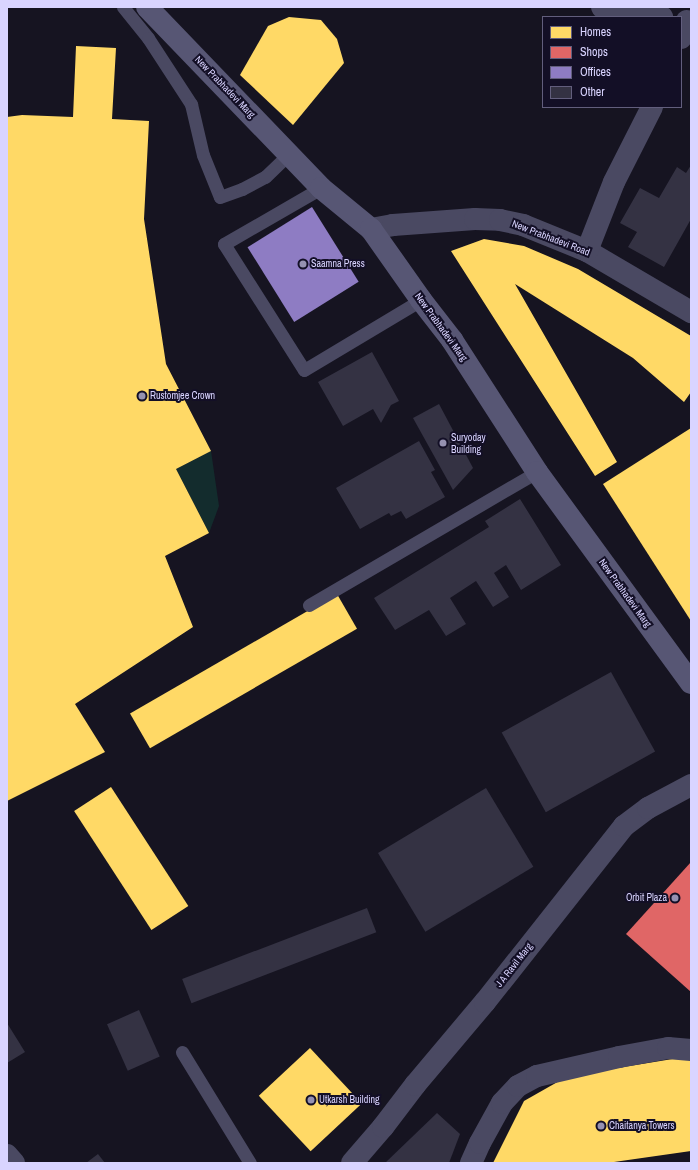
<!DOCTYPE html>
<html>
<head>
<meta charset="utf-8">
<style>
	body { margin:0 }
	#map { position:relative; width:698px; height:1170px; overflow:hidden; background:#161421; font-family:"Archivo Narrow",sans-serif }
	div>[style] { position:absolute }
	.green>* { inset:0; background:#132c2d }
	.homes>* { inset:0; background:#ffd966; transform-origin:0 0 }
	.shops>* { inset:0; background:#e06666 }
	.offices>* { inset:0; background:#8e7cc3; transform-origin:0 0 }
	.building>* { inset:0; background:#343243; transform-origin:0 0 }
	.service>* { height:13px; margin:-6.5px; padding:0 6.5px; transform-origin:6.5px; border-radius:6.5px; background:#4a4962 }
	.minor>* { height:22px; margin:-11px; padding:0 11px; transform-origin:11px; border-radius:11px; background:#4a4962 }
	.secondary>* { height:22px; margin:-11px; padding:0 11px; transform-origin:11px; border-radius:11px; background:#575674 }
	.dots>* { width:11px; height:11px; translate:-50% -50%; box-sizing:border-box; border:2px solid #130f26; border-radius:50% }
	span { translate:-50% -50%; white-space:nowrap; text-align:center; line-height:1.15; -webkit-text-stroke:4px #130f26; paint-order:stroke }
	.street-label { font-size:10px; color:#d9d4ff }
	.poi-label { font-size:10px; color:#d9d4ff }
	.left { translate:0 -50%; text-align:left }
	.right { translate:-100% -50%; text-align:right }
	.frame { position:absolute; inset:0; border:8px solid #d9d4ff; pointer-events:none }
	.legend { position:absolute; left:542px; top:16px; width:140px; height:92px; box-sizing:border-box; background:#130f26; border:1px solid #625e7d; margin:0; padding:5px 7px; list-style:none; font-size:12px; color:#d9d4ff }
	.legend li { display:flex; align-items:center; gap:8px; height:20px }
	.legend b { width:20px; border:1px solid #625e7d }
</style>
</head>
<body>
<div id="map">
	<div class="green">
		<div style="clip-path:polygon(211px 451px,219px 506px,209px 533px,176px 469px)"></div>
	</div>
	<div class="homes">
		<div style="clip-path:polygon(289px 17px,321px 20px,337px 39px,344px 63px,293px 125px,240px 75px,268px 26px)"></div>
		<div style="clip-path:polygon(76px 46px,116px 48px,112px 119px,149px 121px,144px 219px,166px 364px,211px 451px,176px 469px,209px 533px,165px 556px,193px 627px,75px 704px,105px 752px,7px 801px,7px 117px,22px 115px,73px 117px)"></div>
		<div style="clip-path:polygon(484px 239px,524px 246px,578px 269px,691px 336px,691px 392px,684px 402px,633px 358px,515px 284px,617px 462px,595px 476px,451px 251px)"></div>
		<div style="clip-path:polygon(691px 428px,691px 621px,603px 484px)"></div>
		<div style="left:337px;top:594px;width:40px;height:239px;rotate:60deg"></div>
		<div style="left:111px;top:787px;width:142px;height:44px;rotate:57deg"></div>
		<div style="left:310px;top:1048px;width:76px;height:70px;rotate:47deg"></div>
		<div style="clip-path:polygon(691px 1056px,691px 1151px,607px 1163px,493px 1163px,524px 1101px,568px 1076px)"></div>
	</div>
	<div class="shops">
		<div style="clip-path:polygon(691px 862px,691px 992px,626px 934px)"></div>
	</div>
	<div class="offices">
		<div style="left:312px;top:207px;width:88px;height:76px;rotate:58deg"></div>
	</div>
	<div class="building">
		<div style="clip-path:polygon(691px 165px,691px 219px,664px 267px,628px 247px,637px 232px,620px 223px,640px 188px,659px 198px,677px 167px,686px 173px)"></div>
		<div style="clip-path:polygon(372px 352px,399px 401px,391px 405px,381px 423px,373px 409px,343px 426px,318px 382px)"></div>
		<div style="clip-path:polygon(439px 404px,473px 468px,453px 490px,413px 418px)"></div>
		<div style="clip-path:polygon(419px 441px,435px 470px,431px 472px,445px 497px,406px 519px,401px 511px,391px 516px,389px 513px,360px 529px,336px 488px)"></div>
		<div style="clip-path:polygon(520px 499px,561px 565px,521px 590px,506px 565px,494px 573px,509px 597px,493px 607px,476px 581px,450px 598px,466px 624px,446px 636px,429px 610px,395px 630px,374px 598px,489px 527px,485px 521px)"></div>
		<div style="left:611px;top:672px;width:91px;height:125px;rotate:61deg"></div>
		<div style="left:486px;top:788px;width:92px;height:126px;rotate:59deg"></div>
		<div style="left:367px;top:908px;width:26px;height:198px;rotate:69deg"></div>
		<div style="left:139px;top:1010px;width:51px;height:35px;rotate:66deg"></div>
		<div style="clip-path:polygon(7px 1023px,25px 1052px,7px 1063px)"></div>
		<div style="clip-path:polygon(437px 1113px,460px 1134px,449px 1163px,385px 1163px)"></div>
		<div style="clip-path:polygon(98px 1154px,105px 1163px,86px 1163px)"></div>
	</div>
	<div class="service">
		<div style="left:123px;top:7px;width:40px;rotate:51deg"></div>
		<div style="left:148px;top:38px;width:79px;rotate:56.9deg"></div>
		<div style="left:191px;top:104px;width:52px;rotate:76.8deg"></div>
		<div style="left:203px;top:155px;width:45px;rotate:68deg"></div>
		<div style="left:220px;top:197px;width:23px;rotate:-20deg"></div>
		<div style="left:242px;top:189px;width:26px;rotate:-28deg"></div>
		<div style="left:265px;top:177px;width:33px;rotate:-44deg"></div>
		<div style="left:321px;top:188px;width:112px;rotate:150deg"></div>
		<div style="left:224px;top:244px;width:149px;rotate:57.6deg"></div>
		<div style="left:304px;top:370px;width:136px;rotate:-30.9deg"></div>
		<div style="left:309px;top:605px;width:264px;rotate:-30.3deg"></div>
		<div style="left:182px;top:1052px;width:130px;rotate:58.5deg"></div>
	</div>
	<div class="minor">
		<div style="left:602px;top:7px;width:61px;rotate:9.5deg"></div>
		<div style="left:681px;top:38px;width:18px;rotate:-71deg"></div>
		<div style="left:371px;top:229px;width:22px;rotate:-10deg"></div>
		<div style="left:393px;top:225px;width:82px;rotate:-4.2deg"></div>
		<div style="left:475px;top:219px;width:25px;rotate:2deg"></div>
		<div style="left:500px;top:220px;width:24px;rotate:12deg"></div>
		<div style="left:523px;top:225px;width:69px;rotate:22.1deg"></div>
		<div style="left:587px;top:251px;width:121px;rotate:30.4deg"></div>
		<div style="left:587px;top:251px;width:74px;rotate:-68.6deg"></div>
		<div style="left:614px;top:182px;width:84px;rotate:-63.1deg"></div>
		<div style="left:7px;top:1155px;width:11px;rotate:49deg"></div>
		<div style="left:352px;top:1163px;width:48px;rotate:-49.3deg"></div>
		<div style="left:383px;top:1127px;width:53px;rotate:-52.7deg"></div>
		<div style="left:415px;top:1085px;width:109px;rotate:-49.9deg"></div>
		<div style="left:485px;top:1002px;width:224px;rotate:-51.7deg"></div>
		<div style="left:624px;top:826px;width:30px;rotate:-37deg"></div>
		<div style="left:648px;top:808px;width:49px;rotate:-28.1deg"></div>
		<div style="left:471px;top:1163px;width:22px;rotate:-66deg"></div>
		<div style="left:480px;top:1143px;width:46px;rotate:-61.2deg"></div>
		<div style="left:502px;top:1103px;width:23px;rotate:-47deg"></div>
		<div style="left:518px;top:1086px;width:21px;rotate:-28deg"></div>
		<div style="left:537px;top:1076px;width:84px;rotate:-13deg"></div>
		<div style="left:619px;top:1057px;width:50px;rotate:-10.4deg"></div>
		<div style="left:668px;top:1048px;width:23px;rotate:5deg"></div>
	</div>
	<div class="secondary">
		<div style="left:147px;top:7px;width:251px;rotate:46.1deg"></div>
		<div style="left:321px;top:188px;width:65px;rotate:39.4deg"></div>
		<div style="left:371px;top:229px;width:87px;rotate:54.8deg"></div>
		<div style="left:421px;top:300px;width:51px;rotate:52.2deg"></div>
		<div style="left:452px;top:340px;width:157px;rotate:57.2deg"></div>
		<div style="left:537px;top:472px;width:261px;rotate:53.9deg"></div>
	</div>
	<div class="dots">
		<div style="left:303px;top:264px;background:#9591b1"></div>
		<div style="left:142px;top:396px;background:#9591b1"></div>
		<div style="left:443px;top:443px;background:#9591b1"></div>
		<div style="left:675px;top:898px;background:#9591b1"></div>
		<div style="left:311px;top:1100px;background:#9591b1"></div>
		<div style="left:601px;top:1126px;background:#9591b1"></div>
	</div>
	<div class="street-label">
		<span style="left:225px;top:87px;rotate:46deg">New Prabhadevi Marg</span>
		<span style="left:551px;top:238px;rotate:21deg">New Prabhadevi Road</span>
		<span style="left:441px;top:327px;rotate:54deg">New Prabhadevi Marg</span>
		<span style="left:625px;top:593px;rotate:54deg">New Prabhadevi Marg</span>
		<span style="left:514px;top:965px;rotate:-52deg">J A Ravil Marg</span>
	</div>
	<div class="poi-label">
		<span class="left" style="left:311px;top:264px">Saamna Press</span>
		<span class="left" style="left:150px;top:396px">Rustomjee Crown</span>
		<span class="left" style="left:451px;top:443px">Suryoday<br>Building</span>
		<span class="right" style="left:667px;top:898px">Orbit Plaza</span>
		<span class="left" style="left:319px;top:1100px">Utkarsh Building</span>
		<span class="left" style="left:609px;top:1126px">Chaitanya Towers</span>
	</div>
	<div class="frame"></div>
	<ul class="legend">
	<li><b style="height:11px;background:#ffd966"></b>Homes</li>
	<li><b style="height:11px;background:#e06666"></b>Shops</li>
	<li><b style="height:11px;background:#8e7cc3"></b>Offices</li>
	<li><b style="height:11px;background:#343243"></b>Other</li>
	</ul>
</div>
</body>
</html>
